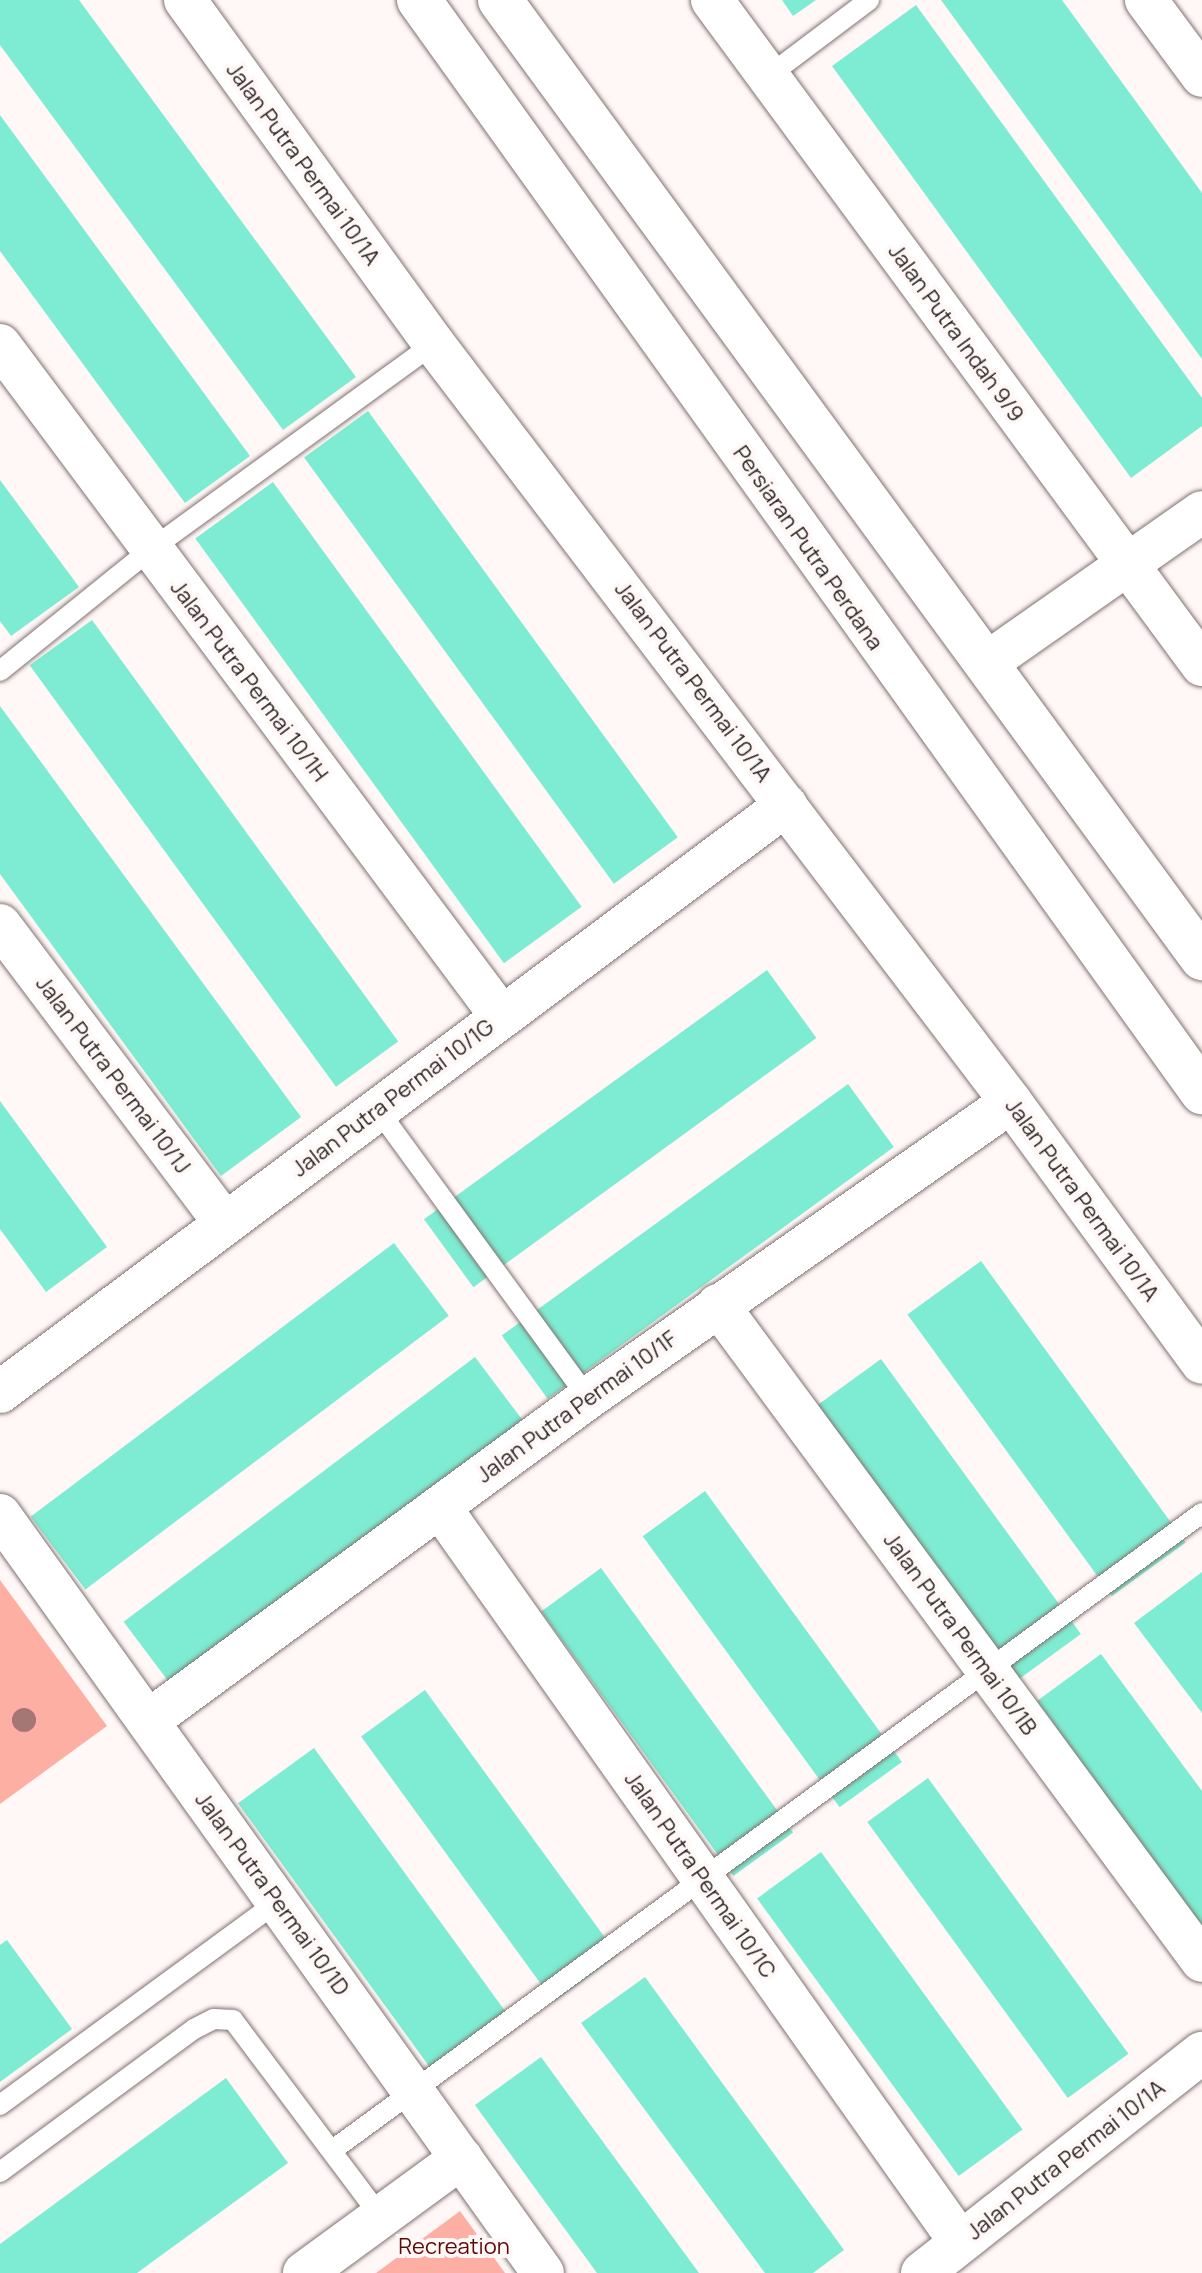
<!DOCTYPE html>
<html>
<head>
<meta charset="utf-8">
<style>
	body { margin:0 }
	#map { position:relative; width:1202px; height:2273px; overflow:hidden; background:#fff8f7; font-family:Manrope,sans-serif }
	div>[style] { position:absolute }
	.green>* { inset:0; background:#feafa3 }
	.building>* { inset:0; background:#7eecd2; transform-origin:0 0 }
	.roads { filter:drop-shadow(0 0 2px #81726f) drop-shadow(0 0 2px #81726f) }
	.service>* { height:20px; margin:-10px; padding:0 10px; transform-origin:10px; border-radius:10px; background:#fff }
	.minor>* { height:42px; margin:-21px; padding:0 21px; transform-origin:21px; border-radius:21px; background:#fff }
	.secondary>* { height:44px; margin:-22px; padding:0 22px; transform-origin:22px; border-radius:22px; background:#fff }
	.trees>* { width:24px; height:24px; margin:-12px; border-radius:50%; background:#a47674 }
	span { translate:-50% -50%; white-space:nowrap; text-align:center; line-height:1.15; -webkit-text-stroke:8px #fff8f7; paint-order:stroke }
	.street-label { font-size:22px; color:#2a2423 }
	.park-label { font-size:22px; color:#5a0b08 }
</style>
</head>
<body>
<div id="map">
	<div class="green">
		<div style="clip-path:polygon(0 1580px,107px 1726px,0 1804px)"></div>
		<div style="clip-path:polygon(460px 2211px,505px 2273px,376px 2273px)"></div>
	</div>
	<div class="building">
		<div style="clip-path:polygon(0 0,79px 0,356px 377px,283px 430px,0 45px)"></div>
		<div style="clip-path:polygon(782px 0,816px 0,793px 16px)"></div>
		<div style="clip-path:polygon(941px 0,1062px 0,1137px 103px,1202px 193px,1202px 359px)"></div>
		<div style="clip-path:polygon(916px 5px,1202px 398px,1202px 426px,1131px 478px,832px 66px)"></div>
		<div style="clip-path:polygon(0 115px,250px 456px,185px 503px,0 251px)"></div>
		<div style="left:368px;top:411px;width:527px;height:79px;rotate:54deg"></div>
		<div style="clip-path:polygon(0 480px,79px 587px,11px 636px,0 621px)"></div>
		<div style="left:273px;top:482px;width:525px;height:96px;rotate:54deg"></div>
		<div style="left:92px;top:620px;width:521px;height:77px;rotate:54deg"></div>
		<div style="clip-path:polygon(0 706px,301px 1117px,221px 1176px,0 874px)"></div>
		<div style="left:767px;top:970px;width:84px;height:424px;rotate:54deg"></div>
		<div style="left:848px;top:1084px;width:78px;height:428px;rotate:54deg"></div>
		<div style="clip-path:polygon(0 1101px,107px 1247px,46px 1292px,0 1229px)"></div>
		<div style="left:394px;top:1243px;width:91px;height:455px;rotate:53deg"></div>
		<div style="left:981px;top:1261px;width:348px;height:91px;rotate:54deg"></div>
		<div style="left:475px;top:1357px;width:79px;height:440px;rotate:53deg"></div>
		<div style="left:881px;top:1359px;width:340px;height:78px;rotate:54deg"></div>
		<div style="left:705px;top:1491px;width:335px;height:77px;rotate:54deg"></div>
		<div style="left:601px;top:1568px;width:327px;height:74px;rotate:54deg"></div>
		<div style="clip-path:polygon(1202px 1572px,1202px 1713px,1134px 1623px)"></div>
		<div style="clip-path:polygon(1101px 1654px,1202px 1791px,1202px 1927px,1037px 1701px)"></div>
		<div style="left:425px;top:1690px;width:328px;height:79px;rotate:54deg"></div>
		<div style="left:314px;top:1748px;width:343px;height:94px;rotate:54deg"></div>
		<div style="left:928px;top:1778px;width:341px;height:75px;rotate:54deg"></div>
		<div style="left:821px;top:1852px;width:343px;height:79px;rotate:54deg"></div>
		<div style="clip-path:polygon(7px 1940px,72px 2029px,0 2082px,0 1945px)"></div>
		<div style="clip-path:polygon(645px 1977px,844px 2250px,813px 2273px,765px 2273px,581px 2023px)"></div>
		<div style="clip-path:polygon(541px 2057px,584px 2116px,699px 2273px,597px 2273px,540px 2195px,475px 2105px)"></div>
		<div style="clip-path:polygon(226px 2078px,288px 2163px,137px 2273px,0 2273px,0 2244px)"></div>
	</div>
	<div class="roads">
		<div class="service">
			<div style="left:767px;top:77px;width:128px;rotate:-37deg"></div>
			<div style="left:0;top:671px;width:193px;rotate:-38.9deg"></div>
			<div style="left:150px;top:550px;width:351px;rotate:-36deg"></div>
			<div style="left:378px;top:1110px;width:356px;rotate:53.9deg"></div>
			<div style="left:0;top:2105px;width:343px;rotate:-36.2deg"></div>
			<div style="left:334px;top:2149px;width:1076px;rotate:-36.23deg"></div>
			<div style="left:0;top:2172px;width:241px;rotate:-36.4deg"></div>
			<div style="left:194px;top:2029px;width:22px;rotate:-27deg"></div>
			<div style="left:214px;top:2019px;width:19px;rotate:3deg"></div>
			<div style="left:233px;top:2020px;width:246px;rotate:53.1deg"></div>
		</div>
		<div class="minor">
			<div style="left:185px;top:0;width:425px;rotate:54.1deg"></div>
			<div style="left:434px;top:344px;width:953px;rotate:52.72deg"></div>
			<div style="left:1011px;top:1102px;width:323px;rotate:53.8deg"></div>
			<div style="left:712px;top:0;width:826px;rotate:53.62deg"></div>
			<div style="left:1146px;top:0;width:94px;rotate:53.6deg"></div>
			<div style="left:0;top:345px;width:837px;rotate:53.25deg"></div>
			<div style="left:988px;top:662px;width:261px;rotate:-35deg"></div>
			<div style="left:0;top:925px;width:374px;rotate:53deg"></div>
			<div style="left:718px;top:1305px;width:815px;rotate:53.58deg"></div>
			<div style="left:0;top:1392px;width:981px;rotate:-36.75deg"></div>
			<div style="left:440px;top:1507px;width:900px;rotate:54.72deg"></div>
			<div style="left:0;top:1515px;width:932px;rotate:54.38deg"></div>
			<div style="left:148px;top:1721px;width:546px;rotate:-36.28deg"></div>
			<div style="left:588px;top:1398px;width:516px;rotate:-34.98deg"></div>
			<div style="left:304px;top:2273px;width:195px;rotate:-36.2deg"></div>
			<div style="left:922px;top:2273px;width:356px;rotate:-38.2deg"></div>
		</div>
		<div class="secondary">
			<div style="left:419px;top:0;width:1344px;rotate:54.36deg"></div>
			<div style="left:500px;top:0;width:1188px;rotate:53.77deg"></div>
		</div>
	</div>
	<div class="trees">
		<div style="left:24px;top:1720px"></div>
	</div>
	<div class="street-label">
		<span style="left:303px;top:164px;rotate:54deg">Jalan Putra Permai 10/1A</span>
		<span style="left:956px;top:333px;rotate:54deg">Jalan Putra Indah 9/9</span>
		<span style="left:808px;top:548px;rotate:55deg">Persiaran Putra Perdana</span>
		<span style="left:249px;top:681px;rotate:53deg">Jalan Putra Permai 10/1H</span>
		<span style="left:693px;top:682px;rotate:53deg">Jalan Putra Permai 10/1A</span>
		<span style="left:113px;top:1075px;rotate:53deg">Jalan Putra Permai 10/1J</span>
		<span style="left:393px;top:1098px;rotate:-37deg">Jalan Putra Permai 10/1G</span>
		<span style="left:1082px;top:1200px;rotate:54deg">Jalan Putra Permai 10/1A</span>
		<span style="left:577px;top:1407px;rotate:-36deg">Jalan Putra Permai 10/1F</span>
		<span style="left:960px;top:1634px;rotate:54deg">Jalan Putra Permai 10/1B</span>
		<span style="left:700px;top:1875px;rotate:55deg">Jalan Putra Permai 10/1C</span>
		<span style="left:272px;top:1894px;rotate:54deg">Jalan Putra Permai 10/1D</span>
		<span style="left:1066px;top:2160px;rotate:-38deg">Jalan Putra Permai 10/1A</span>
	</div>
	<div class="park-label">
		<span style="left:454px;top:2247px">Recreation</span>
	</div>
</div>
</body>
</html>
